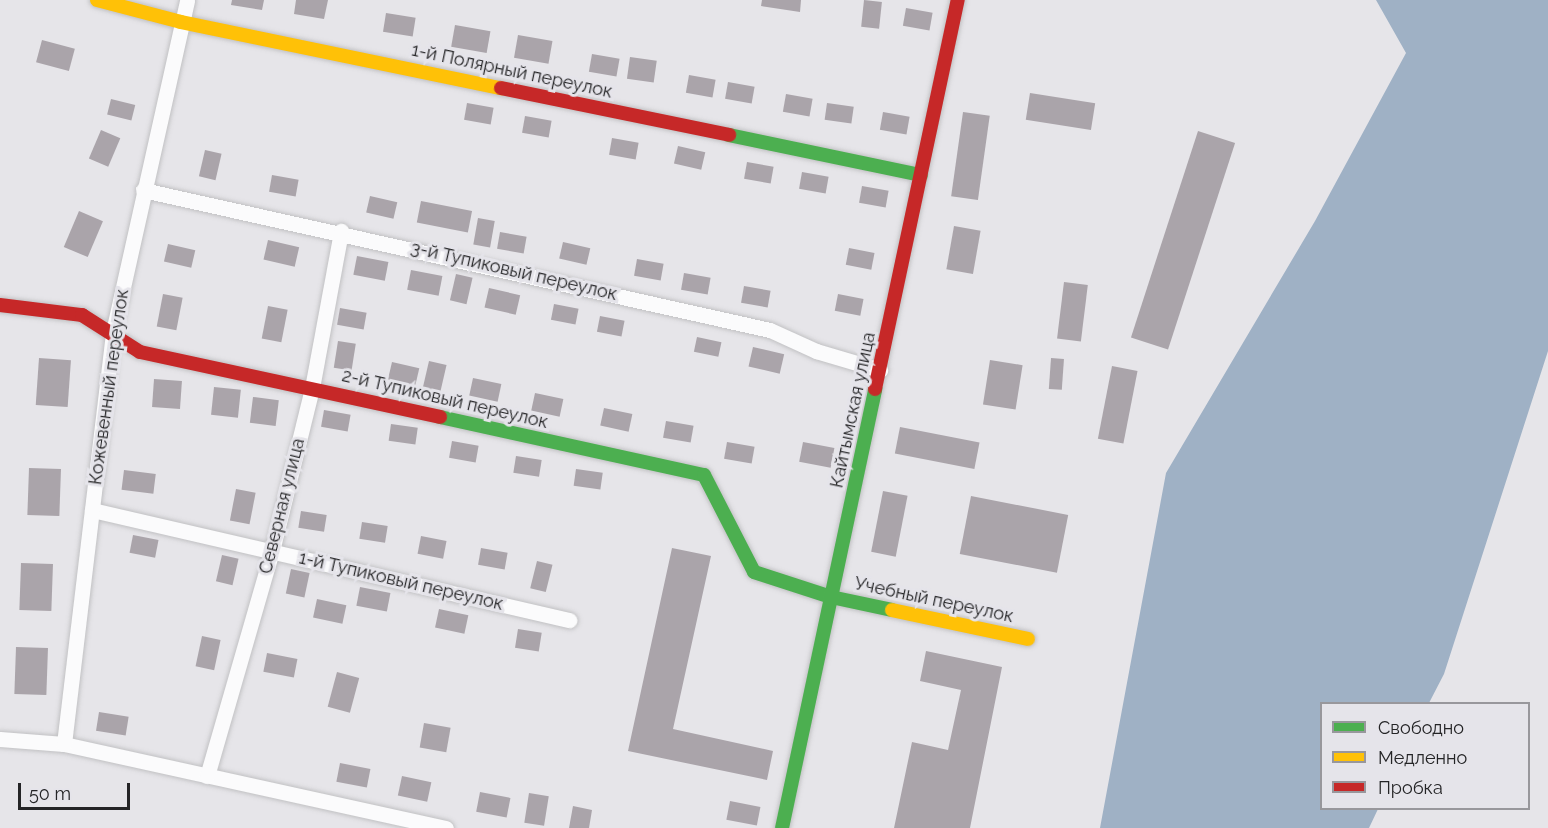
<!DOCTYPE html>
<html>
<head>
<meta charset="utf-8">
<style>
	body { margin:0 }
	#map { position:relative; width:1548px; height:828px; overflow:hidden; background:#e6e5e9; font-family:Raleway,sans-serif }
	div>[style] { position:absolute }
	.water>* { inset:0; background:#9fb1c5 }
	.building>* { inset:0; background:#aaa4aa; transform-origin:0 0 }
	.roads { filter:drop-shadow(0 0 2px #c1c1c3) drop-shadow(0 0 2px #c1c1c3) }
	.street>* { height:15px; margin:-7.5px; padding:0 7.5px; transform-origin:7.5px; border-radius:7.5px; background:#fbfbfc }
	.fast>* { height:14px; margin:-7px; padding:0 7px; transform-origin:7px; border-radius:7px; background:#4caf50 }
	.slow>* { height:14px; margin:-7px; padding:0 7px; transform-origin:7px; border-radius:7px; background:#ffc107 }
	.jam>* { height:14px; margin:-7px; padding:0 7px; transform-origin:7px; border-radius:7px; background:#c62828 }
	span { translate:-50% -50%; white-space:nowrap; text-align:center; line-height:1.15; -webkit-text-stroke:6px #e5e4ea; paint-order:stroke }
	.street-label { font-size:18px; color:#242426 }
	.legend { position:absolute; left:1320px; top:702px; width:210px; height:108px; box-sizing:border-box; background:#e5e4ea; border:2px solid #98979c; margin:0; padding:8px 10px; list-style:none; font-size:18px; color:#242426 }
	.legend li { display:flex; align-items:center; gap:12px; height:30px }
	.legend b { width:30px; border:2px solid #98979c }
	.scale { position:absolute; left:18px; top:783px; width:112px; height:27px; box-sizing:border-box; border:3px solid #242426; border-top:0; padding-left:8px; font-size:18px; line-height:21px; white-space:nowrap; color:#242426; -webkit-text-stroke:4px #e5e4ea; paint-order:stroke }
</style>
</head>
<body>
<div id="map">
	<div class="water">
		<div style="clip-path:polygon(1376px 0,1548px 0,1548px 351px,1444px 674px,1429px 703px,1322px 704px,1322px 808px,1378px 809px,1369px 828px,1100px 828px,1166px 473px,1315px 221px,1406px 53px)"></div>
	</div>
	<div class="building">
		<div style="clip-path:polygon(232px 0,264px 0,262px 10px,231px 5px)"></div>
		<div style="clip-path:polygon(296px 0,328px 0,324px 19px,294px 14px)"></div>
		<div style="clip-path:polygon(762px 0,801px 0,800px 12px,761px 6px)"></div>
		<div style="left:864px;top:0;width:18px;height:27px;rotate:6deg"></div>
		<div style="left:906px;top:8px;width:27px;height:18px;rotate:10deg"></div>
		<div style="left:386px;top:13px;width:30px;height:19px;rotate:9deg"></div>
		<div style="left:455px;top:25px;width:36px;height:22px;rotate:10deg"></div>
		<div style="left:518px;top:35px;width:35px;height:23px;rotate:10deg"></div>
		<div style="left:42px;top:40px;width:34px;height:23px;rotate:15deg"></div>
		<div style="left:592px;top:54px;width:28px;height:18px;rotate:10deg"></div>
		<div style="left:630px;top:57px;width:27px;height:22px;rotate:8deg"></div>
		<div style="left:689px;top:75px;width:27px;height:18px;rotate:10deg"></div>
		<div style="left:728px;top:82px;width:27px;height:17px;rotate:10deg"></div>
		<div style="left:1030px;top:93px;width:66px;height:27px;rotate:9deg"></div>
		<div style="left:786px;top:94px;width:27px;height:18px;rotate:10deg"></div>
		<div style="left:111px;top:99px;width:25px;height:16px;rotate:14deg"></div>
		<div style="left:467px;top:103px;width:27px;height:17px;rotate:10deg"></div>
		<div style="left:827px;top:103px;width:27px;height:17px;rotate:8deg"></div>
		<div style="left:883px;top:112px;width:27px;height:18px;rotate:10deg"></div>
		<div style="left:963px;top:112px;width:27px;height:85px;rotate:8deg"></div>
		<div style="left:525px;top:116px;width:27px;height:17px;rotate:10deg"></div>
		<div style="left:101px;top:130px;width:21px;height:31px;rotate:23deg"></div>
		<div style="left:1198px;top:131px;width:39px;height:217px;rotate:18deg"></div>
		<div style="left:612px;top:138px;width:27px;height:17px;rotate:10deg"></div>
		<div style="left:678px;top:146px;width:28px;height:18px;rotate:13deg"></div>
		<div style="left:205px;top:150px;width:17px;height:27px;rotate:13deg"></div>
		<div style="left:747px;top:162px;width:27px;height:17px;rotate:10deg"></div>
		<div style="left:802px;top:172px;width:27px;height:17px;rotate:10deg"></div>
		<div style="left:272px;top:175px;width:27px;height:17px;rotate:10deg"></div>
		<div style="left:862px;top:186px;width:27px;height:17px;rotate:10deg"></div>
		<div style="left:370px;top:196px;width:28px;height:17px;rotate:13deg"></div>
		<div style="left:421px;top:201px;width:52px;height:22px;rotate:11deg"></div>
		<div style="left:79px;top:211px;width:26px;height:39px;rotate:23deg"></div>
		<div style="left:478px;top:218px;width:17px;height:27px;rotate:10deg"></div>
		<div style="left:954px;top:226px;width:27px;height:44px;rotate:10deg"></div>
		<div style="left:500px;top:232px;width:27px;height:17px;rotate:10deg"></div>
		<div style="left:268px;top:240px;width:32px;height:20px;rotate:13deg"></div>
		<div style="left:563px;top:242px;width:28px;height:17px;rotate:13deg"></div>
		<div style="left:168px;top:244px;width:28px;height:18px;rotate:13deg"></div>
		<div style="left:849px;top:248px;width:26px;height:17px;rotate:11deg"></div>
		<div style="left:357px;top:256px;width:32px;height:19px;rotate:11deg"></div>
		<div style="left:637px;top:259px;width:27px;height:17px;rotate:10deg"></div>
		<div style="left:411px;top:270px;width:32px;height:20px;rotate:11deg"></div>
		<div style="left:684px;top:273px;width:27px;height:17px;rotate:10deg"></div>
		<div style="left:456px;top:274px;width:17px;height:27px;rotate:13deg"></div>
		<div style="left:1064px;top:282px;width:24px;height:57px;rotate:7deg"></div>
		<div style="left:744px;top:286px;width:27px;height:17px;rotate:10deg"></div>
		<div style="left:489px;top:288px;width:32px;height:20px;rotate:13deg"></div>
		<div style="left:163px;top:294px;width:20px;height:33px;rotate:11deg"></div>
		<div style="left:838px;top:294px;width:26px;height:17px;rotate:11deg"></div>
		<div style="left:554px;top:304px;width:25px;height:16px;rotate:11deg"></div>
		<div style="left:268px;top:306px;width:20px;height:33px;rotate:11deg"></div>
		<div style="left:340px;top:308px;width:27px;height:17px;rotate:10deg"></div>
		<div style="left:600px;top:316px;width:25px;height:16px;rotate:11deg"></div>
		<div style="left:697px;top:337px;width:25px;height:15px;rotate:12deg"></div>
		<div style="left:338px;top:341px;width:18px;height:27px;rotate:9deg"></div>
		<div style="left:753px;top:347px;width:32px;height:20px;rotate:13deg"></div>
		<div style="left:39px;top:358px;width:32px;height:47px;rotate:4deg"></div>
		<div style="left:1051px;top:358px;width:13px;height:31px;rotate:4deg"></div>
		<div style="left:990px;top:360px;width:33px;height:45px;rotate:9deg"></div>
		<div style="left:429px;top:361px;width:18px;height:28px;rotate:13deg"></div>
		<div style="left:392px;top:362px;width:28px;height:18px;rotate:13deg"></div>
		<div style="left:1112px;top:366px;width:26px;height:74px;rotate:11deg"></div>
		<div style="left:473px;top:378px;width:29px;height:18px;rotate:12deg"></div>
		<div style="left:154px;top:379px;width:28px;height:28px;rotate:4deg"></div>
		<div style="left:214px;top:387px;width:27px;height:28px;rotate:6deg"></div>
		<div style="left:535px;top:393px;width:29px;height:18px;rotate:12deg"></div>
		<div style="left:253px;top:397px;width:26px;height:26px;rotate:7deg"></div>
		<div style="left:604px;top:408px;width:29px;height:18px;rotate:12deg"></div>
		<div style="left:324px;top:410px;width:27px;height:17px;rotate:10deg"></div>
		<div style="left:666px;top:421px;width:28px;height:17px;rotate:10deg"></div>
		<div style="left:391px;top:424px;width:27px;height:17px;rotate:8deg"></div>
		<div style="left:900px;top:427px;width:81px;height:27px;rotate:11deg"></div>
		<div style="left:452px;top:441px;width:27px;height:17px;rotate:10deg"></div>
		<div style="left:727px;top:442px;width:28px;height:17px;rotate:10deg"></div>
		<div style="left:803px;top:442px;width:32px;height:20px;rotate:11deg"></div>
		<div style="left:516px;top:456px;width:26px;height:17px;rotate:9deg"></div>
		<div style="left:29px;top:468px;width:32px;height:47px;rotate:2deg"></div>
		<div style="left:576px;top:469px;width:27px;height:17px;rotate:8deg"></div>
		<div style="left:124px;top:470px;width:32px;height:20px;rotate:7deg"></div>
		<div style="left:236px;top:489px;width:20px;height:32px;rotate:11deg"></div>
		<div style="left:883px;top:491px;width:25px;height:62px;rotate:11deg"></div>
		<div style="left:971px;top:496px;width:99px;height:59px;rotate:11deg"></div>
		<div style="left:301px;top:511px;width:26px;height:17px;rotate:9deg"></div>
		<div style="left:362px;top:522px;width:26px;height:17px;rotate:9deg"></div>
		<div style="left:133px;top:535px;width:26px;height:18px;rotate:11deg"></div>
		<div style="left:421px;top:536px;width:26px;height:18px;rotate:11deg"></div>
		<div style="left:481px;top:548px;width:27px;height:17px;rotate:10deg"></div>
		<div style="clip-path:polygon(672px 548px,711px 556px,673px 729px,773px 751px,767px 780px,628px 751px)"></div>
		<div style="left:222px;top:555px;width:17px;height:27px;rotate:13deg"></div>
		<div style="left:537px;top:561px;width:16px;height:28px;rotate:14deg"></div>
		<div style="left:21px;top:563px;width:32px;height:47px;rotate:2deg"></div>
		<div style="left:291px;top:569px;width:19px;height:25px;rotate:12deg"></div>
		<div style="left:360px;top:587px;width:31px;height:19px;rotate:11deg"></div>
		<div style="left:317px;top:599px;width:30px;height:19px;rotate:12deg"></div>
		<div style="left:439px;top:609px;width:30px;height:19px;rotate:12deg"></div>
		<div style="left:518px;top:629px;width:24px;height:19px;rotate:9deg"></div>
		<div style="left:202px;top:636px;width:19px;height:31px;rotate:12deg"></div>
		<div style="left:16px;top:647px;width:32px;height:47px;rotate:2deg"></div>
		<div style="clip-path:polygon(926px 651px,1002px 667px,970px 828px,894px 828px,912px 742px,948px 750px,961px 690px,920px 681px)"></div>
		<div style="left:267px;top:653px;width:31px;height:19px;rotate:11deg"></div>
		<div style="left:337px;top:672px;width:23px;height:36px;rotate:15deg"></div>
		<div style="left:99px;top:712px;width:30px;height:19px;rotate:9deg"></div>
		<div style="left:424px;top:723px;width:27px;height:25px;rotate:10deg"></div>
		<div style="left:340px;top:763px;width:31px;height:19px;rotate:11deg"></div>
		<div style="left:402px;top:776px;width:30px;height:20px;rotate:12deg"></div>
		<div style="left:480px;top:792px;width:31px;height:20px;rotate:11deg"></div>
		<div style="left:529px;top:793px;width:20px;height:30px;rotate:9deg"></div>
		<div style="left:730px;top:801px;width:31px;height:19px;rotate:11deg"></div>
		<div style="clip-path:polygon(573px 806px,592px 810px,589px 828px,569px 828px)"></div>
	</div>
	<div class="roads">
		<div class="street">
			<div style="left:143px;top:190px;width:642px;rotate:12.59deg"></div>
			<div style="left:770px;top:330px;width:51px;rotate:24.5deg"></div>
			<div style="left:816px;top:351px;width:67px;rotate:16.5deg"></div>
			<div style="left:92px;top:510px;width:490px;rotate:13deg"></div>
			<div style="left:0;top:739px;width:64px;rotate:4.5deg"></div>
			<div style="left:64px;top:744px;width:391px;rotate:12.4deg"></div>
			<div style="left:64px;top:744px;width:415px;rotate:-83.2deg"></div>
			<div style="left:113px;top:332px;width:340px;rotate:-77.4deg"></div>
			<div style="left:207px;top:776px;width:234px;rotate:-73.9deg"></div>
			<div style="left:272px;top:551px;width:168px;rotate:-76.2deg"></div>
			<div style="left:312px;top:388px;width:160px;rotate:-79.5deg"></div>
		</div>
		<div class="fast">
			<div style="left:729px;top:135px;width:196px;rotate:11.8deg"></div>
			<div style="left:440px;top:417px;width:270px;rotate:12.4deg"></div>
			<div style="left:704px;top:475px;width:109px;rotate:62.7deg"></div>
			<div style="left:754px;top:572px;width:81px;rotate:18deg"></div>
			<div style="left:831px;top:597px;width:62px;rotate:12deg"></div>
			<div style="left:782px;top:828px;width:449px;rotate:-78deg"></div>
		</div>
		<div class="slow">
			<div style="left:97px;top:0;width:87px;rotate:14.7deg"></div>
			<div style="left:181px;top:22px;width:327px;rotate:11.7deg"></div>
			<div style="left:892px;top:610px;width:139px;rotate:12deg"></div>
		</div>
		<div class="jam">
			<div style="left:501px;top:88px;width:233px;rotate:11.6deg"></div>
			<div style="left:0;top:305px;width:83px;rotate:7deg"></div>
			<div style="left:82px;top:315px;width:69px;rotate:32.5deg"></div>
			<div style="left:140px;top:352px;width:307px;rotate:12.2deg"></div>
			<div style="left:875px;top:389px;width:398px;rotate:-78deg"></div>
		</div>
	</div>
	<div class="street-label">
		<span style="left:512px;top:71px;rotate:12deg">1-й Полярный переулок</span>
		<span style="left:514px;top:271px;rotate:13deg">3-й Тупиковый переулок</span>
		<span style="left:109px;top:387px;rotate:-82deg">Кожевенный переулок</span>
		<span style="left:445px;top:399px;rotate:13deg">2-й Тупиковый переулок</span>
		<span style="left:853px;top:410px;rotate:-78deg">Кайтымская улица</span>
		<span style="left:282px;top:506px;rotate:-76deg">Северная улица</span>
		<span style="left:401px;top:581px;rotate:13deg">1-й Тупиковый переулок</span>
		<span style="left:934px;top:600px;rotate:12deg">Учебный переулок</span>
	</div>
	<ul class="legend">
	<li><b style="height:8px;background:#4caf50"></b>Свободно</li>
	<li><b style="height:8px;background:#ffc107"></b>Медленно</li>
	<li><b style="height:8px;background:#c62828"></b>Пробка</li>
	</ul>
	<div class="scale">50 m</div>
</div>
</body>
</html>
